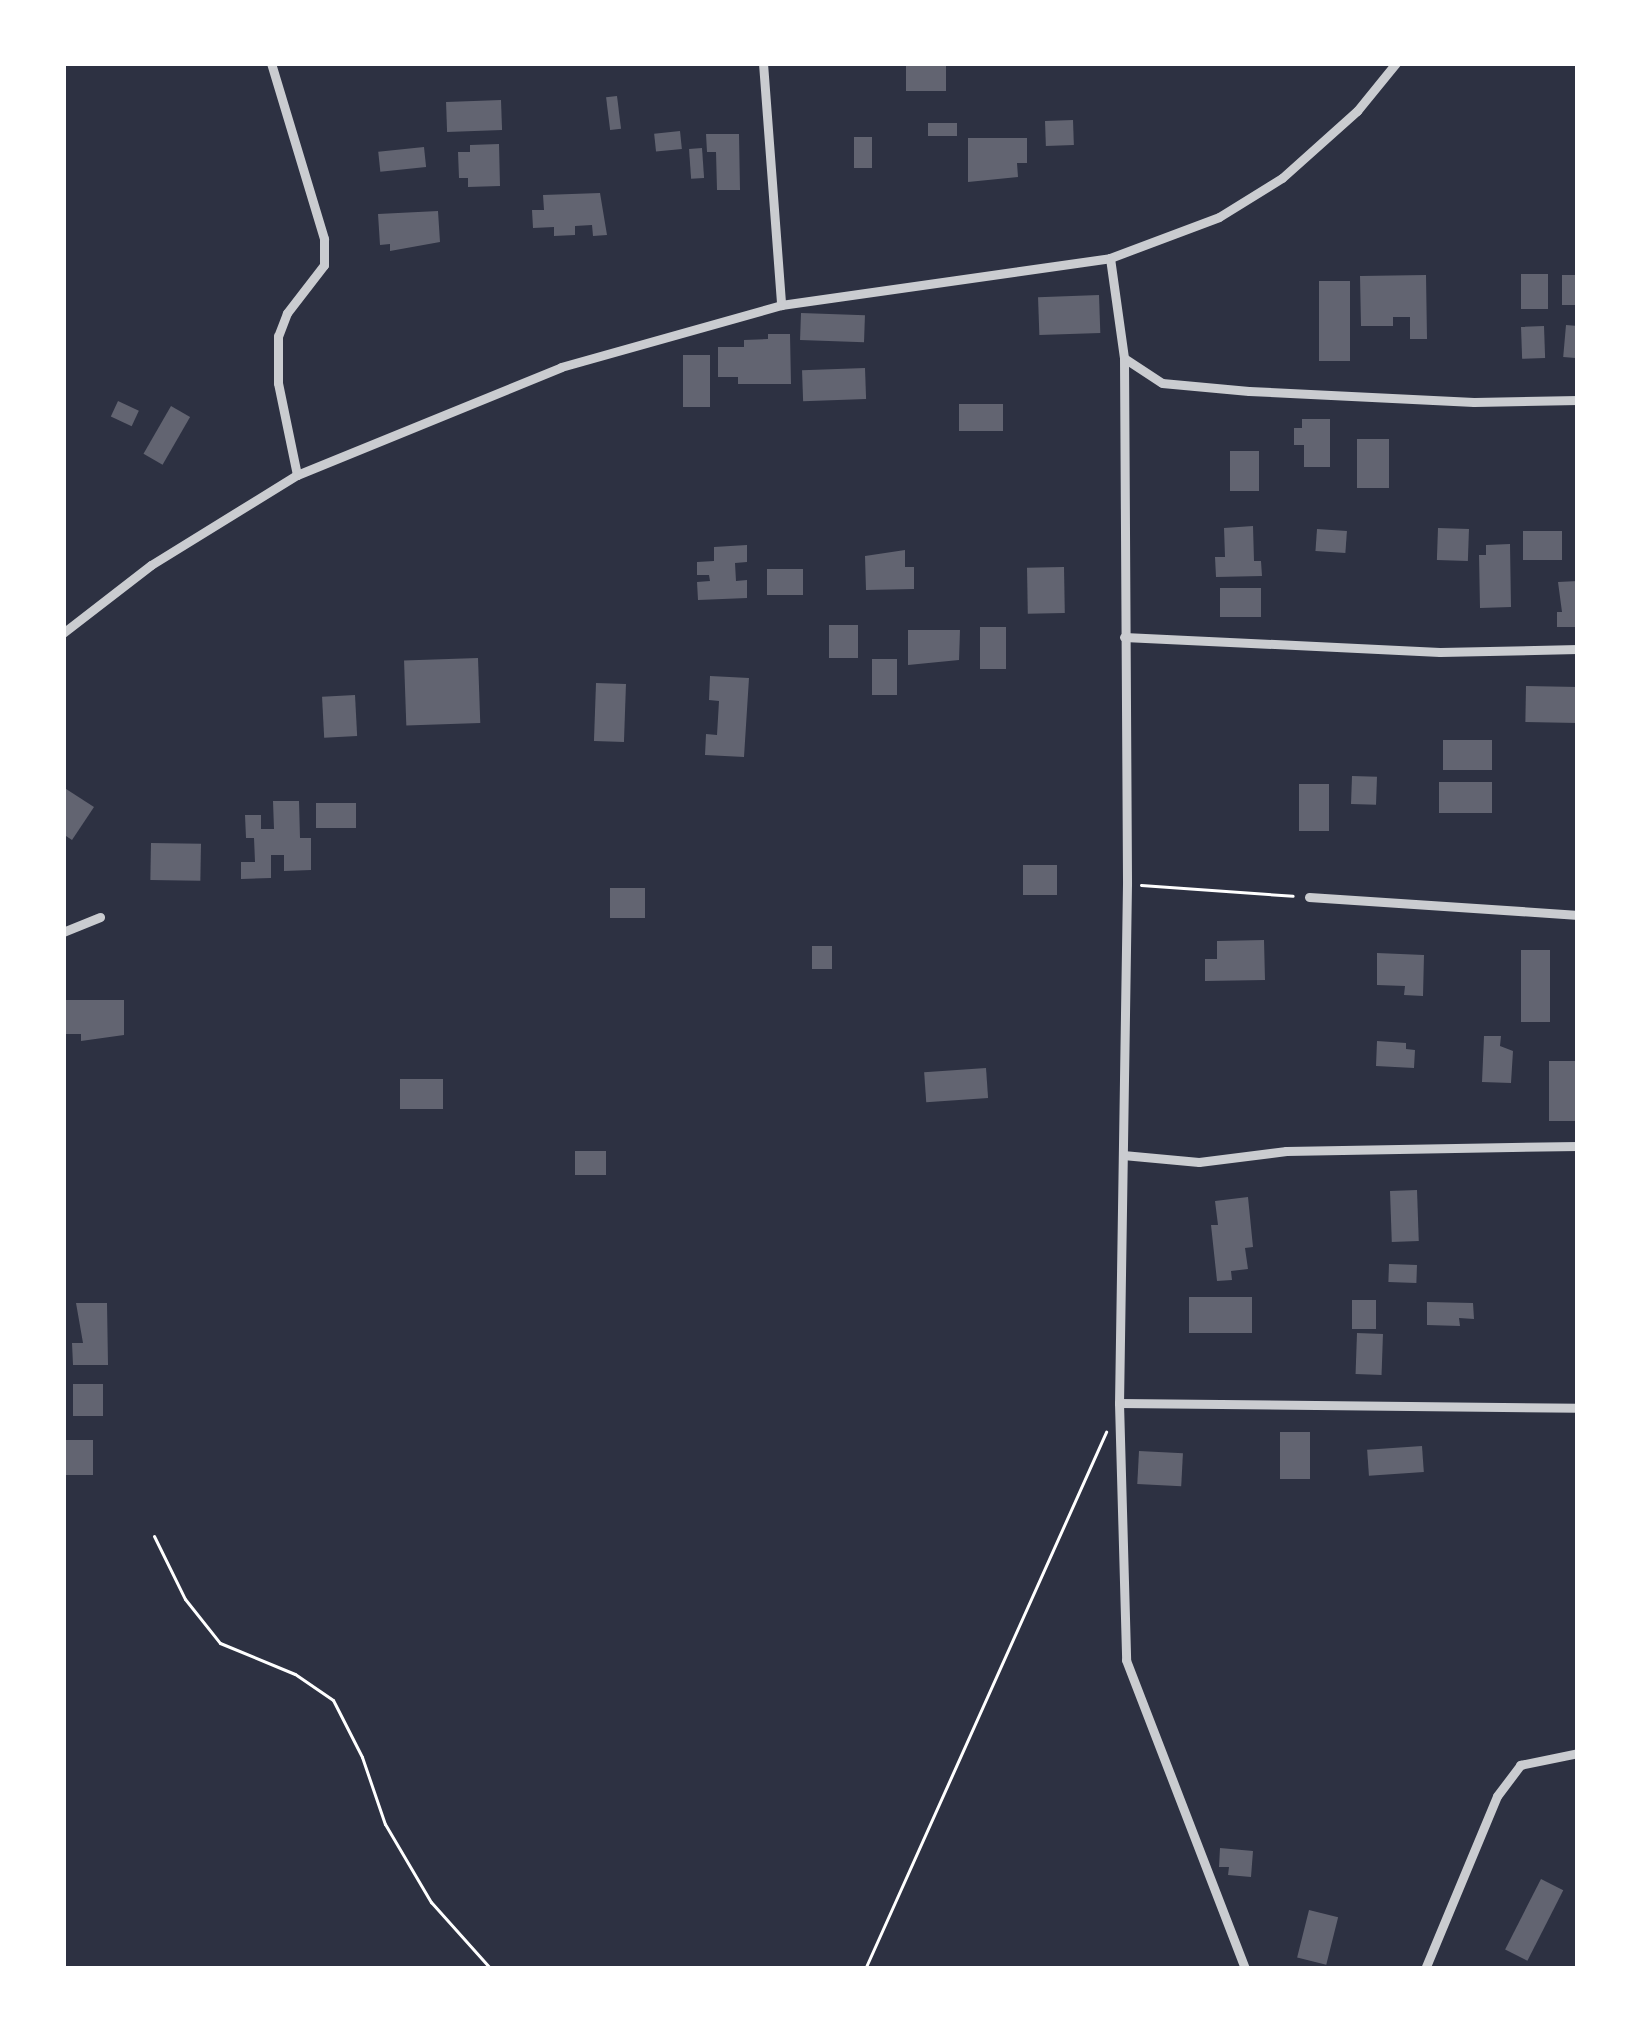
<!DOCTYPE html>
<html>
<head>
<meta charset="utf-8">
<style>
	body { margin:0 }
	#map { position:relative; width:1641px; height:2032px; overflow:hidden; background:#2d3142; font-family:Manrope,sans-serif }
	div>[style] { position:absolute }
	.building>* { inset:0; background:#626471; transform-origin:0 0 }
	.path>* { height:3px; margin:-1.5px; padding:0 1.5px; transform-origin:1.5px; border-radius:1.5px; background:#fff }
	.minor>* { height:9px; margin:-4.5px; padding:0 4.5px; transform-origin:4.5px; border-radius:4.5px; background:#caccd0 }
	span { translate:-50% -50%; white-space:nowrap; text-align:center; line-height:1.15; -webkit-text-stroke:10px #fff; paint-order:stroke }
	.frame { position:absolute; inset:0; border:66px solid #fff; pointer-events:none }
</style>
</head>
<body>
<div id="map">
	<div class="building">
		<div style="left:906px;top:63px;width:40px;height:28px"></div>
		<div style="left:617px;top:96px;width:33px;height:11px;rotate:83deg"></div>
		<div style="left:501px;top:100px;width:30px;height:55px;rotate:88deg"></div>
		<div style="left:1073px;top:120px;width:25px;height:28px;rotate:88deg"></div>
		<div style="left:928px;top:123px;width:29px;height:13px"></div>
		<div style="left:680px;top:131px;width:18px;height:26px;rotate:84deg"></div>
		<div style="clip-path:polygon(706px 134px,739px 134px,740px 190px,717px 190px,716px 152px,707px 152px)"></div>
		<div style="left:854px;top:137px;width:18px;height:31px"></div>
		<div style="clip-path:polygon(968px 138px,1027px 138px,1027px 163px,1017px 163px,1018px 177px,968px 182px)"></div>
		<div style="clip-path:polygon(499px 144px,500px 186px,468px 187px,468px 178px,459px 178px,458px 152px,470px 152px,470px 145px)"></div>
		<div style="left:424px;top:147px;width:20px;height:46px;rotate:84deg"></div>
		<div style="left:702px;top:148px;width:30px;height:13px;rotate:86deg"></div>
		<div style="clip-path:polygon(600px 193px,607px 235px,593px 236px,592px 225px,575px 226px,575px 235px,554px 236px,554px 227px,533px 228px,532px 210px,544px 210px,543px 195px)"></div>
		<div style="clip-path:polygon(438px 211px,440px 242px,390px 251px,390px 244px,380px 245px,378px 214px)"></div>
		<div style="left:1521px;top:274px;width:27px;height:35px"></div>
		<div style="clip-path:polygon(1426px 275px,1427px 339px,1410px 339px,1410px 317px,1393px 317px,1393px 326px,1361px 326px,1360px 276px)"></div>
		<div style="left:1562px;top:275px;width:16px;height:30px"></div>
		<div style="left:1319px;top:281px;width:31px;height:80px"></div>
		<div style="left:1099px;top:295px;width:38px;height:61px;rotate:88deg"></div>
		<div style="left:801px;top:313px;width:64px;height:27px;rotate:2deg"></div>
		<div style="left:1566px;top:325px;width:12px;height:32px;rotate:5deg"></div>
		<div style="left:1544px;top:326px;width:32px;height:23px;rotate:88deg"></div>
		<div style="clip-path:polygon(768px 334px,790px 334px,791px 384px,738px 384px,738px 377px,718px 377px,718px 347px,744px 347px,744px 340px,768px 339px)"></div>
		<div style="left:683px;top:355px;width:27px;height:52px"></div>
		<div style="left:865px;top:368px;width:31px;height:63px;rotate:88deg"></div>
		<div style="left:118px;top:401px;width:23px;height:17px;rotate:25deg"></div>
		<div style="left:1003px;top:404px;width:27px;height:44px;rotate:90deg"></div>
		<div style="left:171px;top:406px;width:22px;height:55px;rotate:30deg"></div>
		<div style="clip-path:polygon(1302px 419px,1330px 419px,1330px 467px,1304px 467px,1304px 445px,1294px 445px,1294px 428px,1302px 428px)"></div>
		<div style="left:1357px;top:439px;width:32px;height:49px"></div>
		<div style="left:1230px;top:451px;width:29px;height:40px"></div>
		<div style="clip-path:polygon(1253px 526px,1254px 561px,1261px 561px,1262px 576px,1216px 577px,1215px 557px,1225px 557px,1224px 528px)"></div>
		<div style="left:1438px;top:528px;width:31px;height:32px;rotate:2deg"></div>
		<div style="left:1317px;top:529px;width:30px;height:22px;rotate:4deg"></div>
		<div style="left:1523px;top:531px;width:39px;height:29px"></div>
		<div style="clip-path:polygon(1510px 544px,1511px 607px,1480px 608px,1479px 555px,1486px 555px,1486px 545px)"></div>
		<div style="clip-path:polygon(747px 545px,747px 562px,735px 563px,736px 581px,747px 580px,747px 598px,698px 600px,697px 582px,710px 581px,709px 575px,697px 575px,697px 562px,714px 561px,714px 547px)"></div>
		<div style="clip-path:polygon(905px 550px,905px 567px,914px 567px,914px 589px,866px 590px,865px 556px)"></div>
		<div style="left:1064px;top:567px;width:46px;height:37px;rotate:89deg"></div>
		<div style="left:767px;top:569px;width:36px;height:26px"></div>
		<div style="clip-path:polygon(1578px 581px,1578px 627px,1557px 627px,1557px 612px,1562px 612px,1558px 582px)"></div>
		<div style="left:1220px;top:588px;width:41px;height:29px"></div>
		<div style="left:829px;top:625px;width:29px;height:33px"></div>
		<div style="left:980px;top:627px;width:26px;height:42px"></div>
		<div style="clip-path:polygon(908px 630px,960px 630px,959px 660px,908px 665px)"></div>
		<div style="left:478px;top:658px;width:65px;height:74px;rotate:88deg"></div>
		<div style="left:872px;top:659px;width:25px;height:36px"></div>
		<div style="clip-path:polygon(710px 676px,749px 678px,744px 757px,705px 755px,706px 734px,717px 735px,719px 701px,709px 700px)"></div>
		<div style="left:596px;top:683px;width:30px;height:58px;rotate:2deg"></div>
		<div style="left:1526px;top:686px;width:52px;height:36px;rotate:1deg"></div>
		<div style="left:355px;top:695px;width:41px;height:33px;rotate:87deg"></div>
		<div style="left:1443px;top:740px;width:49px;height:30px"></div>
		<div style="left:1352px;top:776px;width:25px;height:28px;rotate:2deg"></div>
		<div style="left:1439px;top:782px;width:53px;height:31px"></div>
		<div style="left:1329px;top:784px;width:47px;height:30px;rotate:90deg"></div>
		<div style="clip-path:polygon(63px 787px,94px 807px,72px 840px,63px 834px)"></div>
		<div style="clip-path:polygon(273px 801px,299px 801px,300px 838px,311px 838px,311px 870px,284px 871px,284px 855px,271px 855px,271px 878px,241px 879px,241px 862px,255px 862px,254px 838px,246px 838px,245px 815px,261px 815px,261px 829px,274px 829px)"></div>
		<div style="left:316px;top:803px;width:40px;height:25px"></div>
		<div style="left:151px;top:843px;width:50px;height:37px;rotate:1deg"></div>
		<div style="left:1057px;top:865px;width:30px;height:34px;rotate:90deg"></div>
		<div style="left:610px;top:888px;width:35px;height:30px"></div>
		<div style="clip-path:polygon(1264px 940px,1265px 980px,1205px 981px,1205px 959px,1217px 959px,1217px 941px)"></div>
		<div style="left:812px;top:946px;width:20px;height:23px"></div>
		<div style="left:1521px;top:950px;width:29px;height:72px"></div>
		<div style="clip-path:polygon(1377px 953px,1424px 955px,1423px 996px,1404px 995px,1405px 986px,1377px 985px)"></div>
		<div style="clip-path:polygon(63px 1000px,124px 1000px,124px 1035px,81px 1041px,81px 1034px,63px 1034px)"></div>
		<div style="clip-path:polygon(1484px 1036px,1501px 1036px,1500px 1046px,1513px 1051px,1511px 1083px,1482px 1082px)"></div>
		<div style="clip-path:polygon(1377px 1041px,1406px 1043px,1406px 1049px,1415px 1050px,1414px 1068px,1376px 1066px)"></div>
		<div style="left:1549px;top:1061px;width:29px;height:60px"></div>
		<div style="left:986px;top:1068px;width:30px;height:62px;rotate:86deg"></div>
		<div style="left:400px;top:1079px;width:43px;height:30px"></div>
		<div style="left:575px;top:1151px;width:31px;height:24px"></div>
		<div style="left:1417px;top:1190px;width:51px;height:27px;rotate:88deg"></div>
		<div style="clip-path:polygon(1248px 1197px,1253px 1247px,1245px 1248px,1248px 1269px,1231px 1271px,1232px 1280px,1217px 1281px,1211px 1225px,1218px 1225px,1215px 1201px)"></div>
		<div style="left:1389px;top:1264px;width:28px;height:18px;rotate:2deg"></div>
		<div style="left:1252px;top:1297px;width:36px;height:63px;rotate:90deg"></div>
		<div style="left:1352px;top:1300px;width:24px;height:29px"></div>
		<div style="clip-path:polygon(1427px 1302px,1473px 1303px,1474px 1319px,1459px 1318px,1460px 1326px,1427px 1325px)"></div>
		<div style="clip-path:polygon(76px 1303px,107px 1303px,108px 1365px,73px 1365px,72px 1343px,83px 1343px)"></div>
		<div style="left:1357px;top:1333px;width:26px;height:41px;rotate:2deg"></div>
		<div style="left:73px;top:1384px;width:30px;height:32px"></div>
		<div style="left:1280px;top:1432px;width:30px;height:47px"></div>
		<div style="left:63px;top:1440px;width:30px;height:35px"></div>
		<div style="left:1422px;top:1446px;width:26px;height:55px;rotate:86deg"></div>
		<div style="left:1139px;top:1451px;width:44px;height:33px;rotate:3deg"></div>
		<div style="clip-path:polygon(1220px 1848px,1253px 1851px,1251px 1877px,1228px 1875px,1229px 1867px,1219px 1867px)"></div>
		<div style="left:1541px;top:1879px;width:25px;height:79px;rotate:27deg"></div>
		<div style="left:1309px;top:1910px;width:30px;height:49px;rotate:14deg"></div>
	</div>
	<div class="path">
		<div style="left:1141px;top:885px;width:152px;rotate:4.1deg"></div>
		<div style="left:154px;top:1536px;width:70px;rotate:63.8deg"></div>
		<div style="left:185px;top:1599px;width:56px;rotate:51.5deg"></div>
		<div style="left:220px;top:1643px;width:81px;rotate:22.5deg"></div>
		<div style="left:295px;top:1674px;width:46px;rotate:34.4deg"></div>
		<div style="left:333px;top:1700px;width:64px;rotate:63deg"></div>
		<div style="left:362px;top:1757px;width:71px;rotate:71.1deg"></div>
		<div style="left:385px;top:1824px;width:91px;rotate:59.5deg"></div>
		<div style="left:431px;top:1902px;width:90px;rotate:48.2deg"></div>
		<div style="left:865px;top:1969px;width:589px;rotate:-65.83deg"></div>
	</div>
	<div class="minor">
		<div style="left:271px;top:63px;width:184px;rotate:73.2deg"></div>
		<div style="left:324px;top:239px;width:26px;rotate:90deg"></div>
		<div style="left:324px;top:265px;width:61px;rotate:127.6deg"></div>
		<div style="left:287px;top:313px;width:25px;rotate:111deg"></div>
		<div style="left:278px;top:336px;width:47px;rotate:90deg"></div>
		<div style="left:278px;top:383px;width:94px;rotate:78.3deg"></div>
		<div style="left:763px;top:63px;width:243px;rotate:85.7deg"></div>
		<div style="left:1110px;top:258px;width:101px;rotate:82deg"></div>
		<div style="left:1124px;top:358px;width:526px;rotate:89.67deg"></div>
		<div style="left:1127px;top:884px;width:519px;rotate:90.88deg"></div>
		<div style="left:1119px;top:1403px;width:257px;rotate:88.4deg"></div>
		<div style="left:1126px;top:1660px;width:331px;rotate:68.9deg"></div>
		<div style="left:1124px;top:358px;width:45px;rotate:33.3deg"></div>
		<div style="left:1162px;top:383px;width:87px;rotate:5.3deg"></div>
		<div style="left:1249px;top:391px;width:225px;rotate:2.8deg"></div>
		<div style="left:1474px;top:402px;width:104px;rotate:-1.1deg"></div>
		<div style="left:63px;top:633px;width:111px;rotate:-37.7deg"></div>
		<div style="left:151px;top:565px;width:172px;rotate:-31.7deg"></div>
		<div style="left:297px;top:475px;width:285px;rotate:-22.2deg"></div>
		<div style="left:561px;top:367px;width:229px;rotate:-15.7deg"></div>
		<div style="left:781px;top:305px;width:332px;rotate:-8.1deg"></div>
		<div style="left:1110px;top:258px;width:116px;rotate:-20.6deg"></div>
		<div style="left:1219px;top:217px;width:74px;rotate:-31.8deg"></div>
		<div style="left:1282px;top:178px;width:101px;rotate:-41.8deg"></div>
		<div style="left:1357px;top:111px;width:62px;rotate:-50.9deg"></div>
		<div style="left:1124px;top:637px;width:316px;rotate:2.7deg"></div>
		<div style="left:1440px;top:652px;width:138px;rotate:-1.2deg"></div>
		<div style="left:1309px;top:897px;width:270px;rotate:3.8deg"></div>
		<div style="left:63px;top:932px;width:40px;rotate:-22deg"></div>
		<div style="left:1123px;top:1155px;width:76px;rotate:5.3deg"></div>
		<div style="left:1199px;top:1162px;width:88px;rotate:-7.2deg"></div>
		<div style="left:1286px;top:1151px;width:292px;rotate:-1deg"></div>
		<div style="left:1119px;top:1403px;width:459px;rotate:0.6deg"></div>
		<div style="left:1425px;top:1969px;width:187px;rotate:-67.4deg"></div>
		<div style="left:1497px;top:1796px;width:39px;rotate:-53deg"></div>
		<div style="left:1520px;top:1765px;width:59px;rotate:-11.7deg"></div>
	</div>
	<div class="frame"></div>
</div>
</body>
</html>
